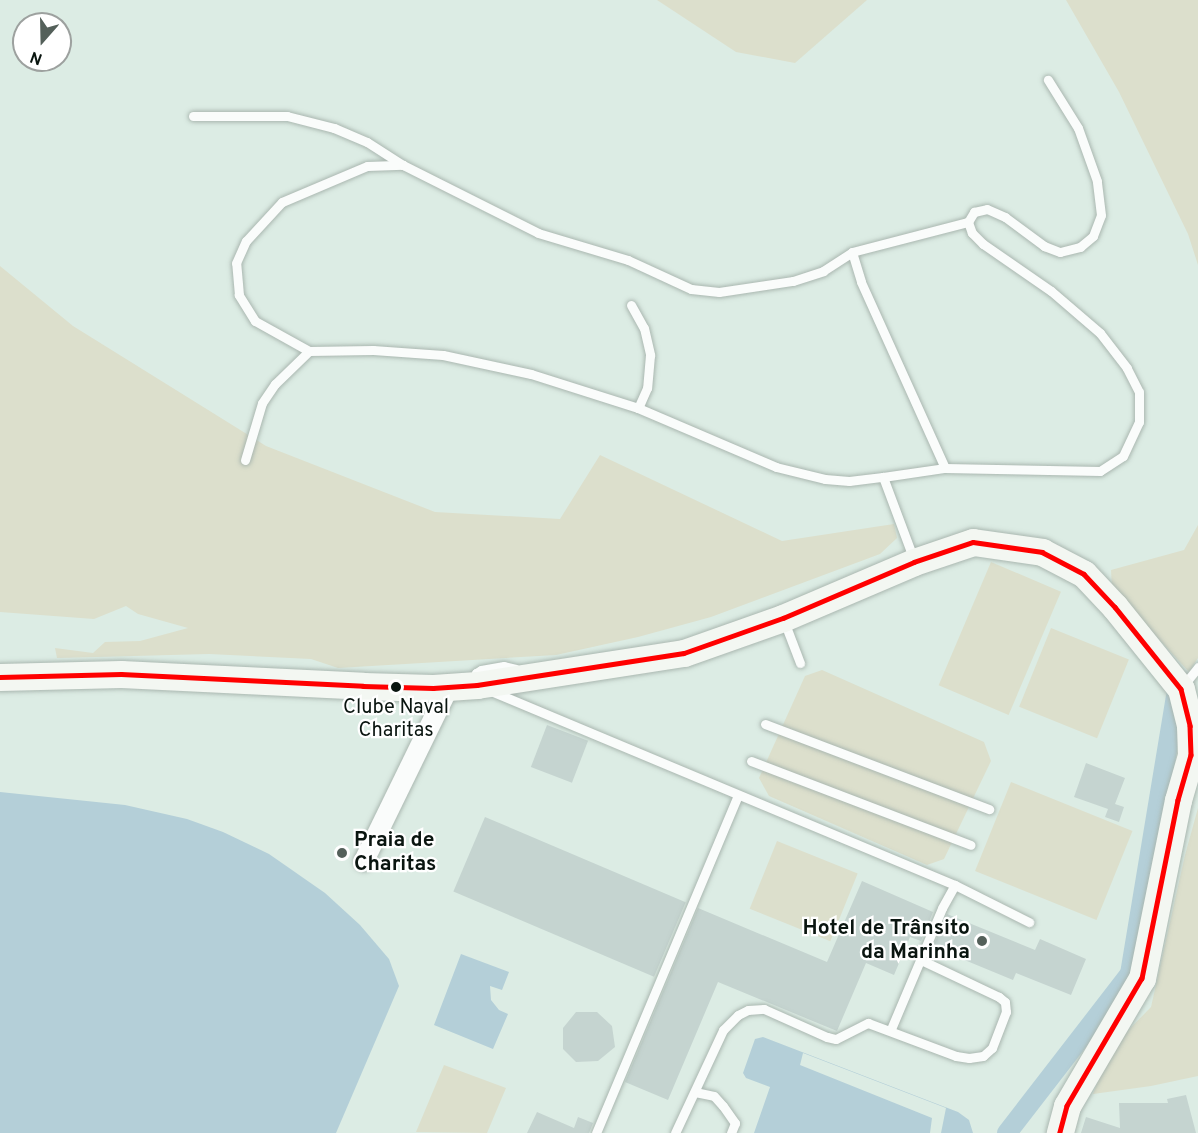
<!DOCTYPE html>
<html>
<head>
<meta charset="utf-8">
<style>
	body { margin:0 }
	#map { position:relative; width:1198px; height:1133px; overflow:hidden; background:#dcece4; font-family:Overpass,sans-serif }
	div>[style] { position:absolute }
	.green>* { inset:0; background:#dcdfcc; transform-origin:0 0 }
	.water>* { inset:0; background:#b4cfd8 }
	.pier>* { inset:0; background:#dcece4 }
	.canal>* { height:20px; margin:-10px; padding:0 10px; transform-origin:10px; border-radius:10px; background:#b4cfd8 }
	.building>* { inset:0; background:#c5d4d0; transform-origin:0 0 }
	.roads { filter:drop-shadow(0 0 2px #aab7b0) drop-shadow(0 0 2px #aab7b0) }
	.lane>* { height:9px; margin:-4.5px; padding:0 4.5px; transform-origin:4.5px; border-radius:4.5px; background:#fafcfb }
	.street>* { height:20px; margin:-10px; padding:0 10px; transform-origin:10px; border-radius:10px; background:#fafcfb }
	.secondary>* { height:27px; margin:-13.5px; padding:0 13.5px; transform-origin:13.5px; border-radius:13.5px; background:#f3f7f2 }
	.bus-1>* { height:4.5px; margin:-2.25px; padding:0 2.25px; transform-origin:2.25px; border-radius:2.25px; background:#f00 }
	.dots>* { width:16px; height:16px; translate:-50% -50%; box-sizing:border-box; border:3px solid #fff; border-radius:50% }
	span { translate:-50% -50%; white-space:nowrap; text-align:center; line-height:1.15; -webkit-text-stroke:4.5px #fff; paint-order:stroke }
	.bus-label { font-size:20px; color:#0a1510 }
	.poi-label { font-size:21px; color:#0a1510; font-weight:700 }
	.left { translate:0 -50%; text-align:left }
	.right { translate:-100% -50%; text-align:right }
	.north { position:absolute; left:12px; top:12px; width:60px; height:60px; box-sizing:border-box; background:#fff; border:2px solid #9da19f; border-radius:50%; rotate:200deg; font-size:16px; font-weight:700; line-height:24px; text-align:center; color:#0a1510 }
	.north::after { content:''; display:block; margin:auto; width:21px; height:27px; background:#54605a; clip-path:polygon(50% 0,100% 100%,50% 72%,0 100%) }
</style>
</head>
<body>
<div id="map">
	<div class="green">
		<div style="clip-path:polygon(657px 0,867px 0,795px 63px,736px 52px)"></div>
		<div style="clip-path:polygon(1066px 0,1198px 0,1198px 265px,1188px 234px,1119px 92px)"></div>
		<div style="clip-path:polygon(0 266px,73px 326px,266px 446px,435px 512px,560px 519px,600px 455px,782px 541px,894px 524px,897px 538px,880px 554px,711px 617px,638px 637px,556px 655px,338px 668px,311px 659px,209px 654px,57px 658px,55px 648px,93px 653px,105px 642px,140px 641px,188px 628px,138px 614px,126px 606px,94px 619px,0 612px)"></div>
		<div style="clip-path:polygon(1198px 525px,1198px 658px,1189px 672px,1112px 588px,1111px 570px,1184px 550px)"></div>
		<div style="left:991px;top:562px;width:76px;height:134px;rotate:23deg"></div>
		<div style="left:1051px;top:628px;width:84px;height:85px;rotate:22deg"></div>
		<div style="clip-path:polygon(822px 670px,984px 742px,991px 761px,944px 859px,927px 865px,769px 796px,759px 778px,805px 676px)"></div>
		<div style="left:1011px;top:782px;width:131px;height:96px;rotate:22deg"></div>
		<div style="clip-path:polygon(1198px 808px,1198px 1076px,1151px 1086px,1093px 1094px,1110px 1049px,1151px 1007px,1185px 855px)"></div>
		<div style="left:777px;top:841px;width:87px;height:73px;rotate:22deg"></div>
		<div style="clip-path:polygon(444px 1065px,506px 1088px,487px 1133px,416px 1132px)"></div>
	</div>
	<div class="water">
		<div style="clip-path:polygon(0 792px,125px 805px,187px 819px,223px 832px,269px 854px,325px 893px,360px 925px,389px 959px,399px 986px,336px 1133px,0 1133px)"></div>
		<div style="clip-path:polygon(461px 954px,509px 972px,502px 990px,490px 986px,491px 1000px,499px 1010px,508px 1014px,493px 1049px,434px 1025px)"></div>
		<div style="clip-path:polygon(763px 1037px,958px 1112px,969px 1120px,973px 1133px,754px 1133px,770px 1087px,746px 1078px,743px 1073px,755px 1039px)"></div>
	</div>
	<div class="pier">
		<div style="clip-path:polygon(803px 1053px,946px 1108px,941px 1133px,930px 1133px,932px 1118px,800px 1065px)"></div>
	</div>
	<div class="canal">
		<div style="left:1007px;top:1133px;width:201px;rotate:-52.3deg"></div>
		<div style="left:1130px;top:974px;width:289px;rotate:-80.6deg"></div>
	</div>
	<div class="building">
		<div style="left:547px;top:725px;width:44px;height:45px;rotate:21deg"></div>
		<div style="clip-path:polygon(1086px 763px,1125px 778px,1115px 804px,1124px 807px,1119px 822px,1105px 817px,1108px 809px,1074px 797px)"></div>
		<div style="left:485px;top:817px;width:218px;height:81px;rotate:23deg"></div>
		<div style="clip-path:polygon(862px 881px,933px 912px,921px 941px,910px 937px,894px 975px,866px 963px,837px 1031px,718px 982px,668px 1100px,625px 1082px,698px 908px,827px 962px)"></div>
		<div style="clip-path:polygon(947px 914px,1035px 950px,1040px 939px,1086px 959px,1071px 995px,1016px 973px,1013px 980px,933px 947px)"></div>
		<div style="clip-path:polygon(576px 1012px,597px 1012px,612px 1026px,615px 1047px,598px 1061px,576px 1062px,563px 1049px,563px 1028px)"></div>
		<div style="clip-path:polygon(1186px 1095px,1196px 1133px,1081px 1133px,1086px 1117px,1120px 1128px,1119px 1103px,1168px 1103px,1167px 1099px)"></div>
		<div style="clip-path:polygon(537px 1112px,574px 1128px,578px 1117px,593px 1123px,589px 1133px,527px 1133px)"></div>
	</div>
	<div class="roads">
		<div class="lane">
			<div style="left:193px;top:116px;width:94px"></div>
			<div style="left:287px;top:116px;width:49px;rotate:14.3deg"></div>
			<div style="left:334px;top:128px;width:36px;rotate:23deg"></div>
			<div style="left:367px;top:142px;width:43px;rotate:32.6deg"></div>
			<div style="left:852px;top:252px;width:31px;rotate:73deg"></div>
			<div style="left:861px;top:282px;width:204px;rotate:65.7deg"></div>
			<div style="left:631px;top:305px;width:26px;rotate:61deg"></div>
			<div style="left:644px;top:328px;width:28px;rotate:77deg"></div>
			<div style="left:650px;top:355px;width:33px;rotate:95deg"></div>
			<div style="left:647px;top:388px;width:22px;rotate:114deg"></div>
			<div style="left:638px;top:408px;width:150px;rotate:23.1deg"></div>
			<div style="left:776px;top:467px;width:50px;rotate:13.8deg"></div>
			<div style="left:825px;top:479px;width:24px;rotate:5deg"></div>
			<div style="left:849px;top:481px;width:34px;rotate:-7deg"></div>
			<div style="left:883px;top:477px;width:89px;rotate:69.5deg"></div>
			<div style="left:309px;top:351px;width:64px;rotate:-0.9deg"></div>
			<div style="left:373px;top:350px;width:70px;rotate:4.1deg"></div>
			<div style="left:443px;top:355px;width:90px;rotate:12.2deg"></div>
			<div style="left:531px;top:374px;width:112px;rotate:17.6deg"></div>
			<div style="left:245px;top:460px;width:59px;rotate:-73.4deg"></div>
			<div style="left:262px;top:403px;width:23px;rotate:-56deg"></div>
			<div style="left:275px;top:384px;width:47px;rotate:-44.1deg"></div>
			<div style="left:309px;top:351px;width:62px;rotate:-150.9deg"></div>
			<div style="left:255px;top:321px;width:31px;rotate:-122deg"></div>
			<div style="left:239px;top:295px;width:32px;rotate:-95deg"></div>
			<div style="left:236px;top:263px;width:24px;rotate:-66deg"></div>
			<div style="left:246px;top:241px;width:53px;rotate:-47.3deg"></div>
			<div style="left:282px;top:202px;width:92px;rotate:-23deg"></div>
			<div style="left:367px;top:166px;width:36px;rotate:-2deg"></div>
			<div style="left:403px;top:165px;width:151px;rotate:26.7deg"></div>
			<div style="left:538px;top:233px;width:94px;rotate:16.7deg"></div>
			<div style="left:628px;top:260px;width:69px;rotate:24.7deg"></div>
			<div style="left:691px;top:289px;width:28px;rotate:6deg"></div>
			<div style="left:719px;top:292px;width:75px;rotate:-8.5deg"></div>
			<div style="left:793px;top:281px;width:32px;rotate:-18deg"></div>
			<div style="left:823px;top:271px;width:35px;rotate:-33deg"></div>
			<div style="left:852px;top:252px;width:120px;rotate:-14.5deg"></div>
			<div style="left:883px;top:477px;width:63px;rotate:-8.3deg"></div>
			<div style="left:945px;top:468px;width:155px;rotate:1.1deg"></div>
			<div style="left:1100px;top:471px;width:27px;rotate:-33deg"></div>
			<div style="left:1123px;top:456px;width:38px;rotate:-65deg"></div>
			<div style="left:1139px;top:422px;width:30px;rotate:-90deg"></div>
			<div style="left:1139px;top:392px;width:27px;rotate:-117deg"></div>
			<div style="left:1127px;top:368px;width:44px;rotate:-127.6deg"></div>
			<div style="left:1100px;top:333px;width:65px;rotate:-139.4deg"></div>
			<div style="left:1051px;top:291px;width:83px;rotate:-145.3deg"></div>
			<div style="left:983px;top:244px;width:16px;rotate:-135deg"></div>
			<div style="left:972px;top:233px;width:12px;rotate:-110deg"></div>
			<div style="left:968px;top:222px;width:12px;rotate:-59deg"></div>
			<div style="left:974px;top:212px;width:13px;rotate:-13deg"></div>
			<div style="left:987px;top:209px;width:20px;rotate:24deg"></div>
			<div style="left:1005px;top:217px;width:49px;rotate:36.6deg"></div>
			<div style="left:1044px;top:246px;width:17px;rotate:21deg"></div>
			<div style="left:1060px;top:252px;width:21px;rotate:-14deg"></div>
			<div style="left:1080px;top:247px;width:17px;rotate:-40deg"></div>
			<div style="left:1093px;top:236px;width:22px;rotate:-69deg"></div>
			<div style="left:1101px;top:215px;width:34px;rotate:-97deg"></div>
			<div style="left:1097px;top:181px;width:56px;rotate:-109.7deg"></div>
			<div style="left:1078px;top:128px;width:57px;rotate:-122deg"></div>
			<div style="left:784px;top:621px;width:45px;rotate:69.1deg"></div>
			<div style="left:477px;top:683px;width:10px;rotate:-96deg"></div>
			<div style="left:476px;top:673px;width:6px;rotate:-31deg"></div>
			<div style="left:481px;top:670px;width:23px;rotate:-10deg"></div>
			<div style="left:504px;top:666px;width:12px;rotate:14deg"></div>
			<div style="left:1182px;top:687px;width:26px;rotate:-51deg"></div>
			<div style="left:491px;top:691px;width:503px;rotate:22.69deg"></div>
			<div style="left:955px;top:885px;width:83px;rotate:26.6deg"></div>
			<div style="left:765px;top:724px;width:240px;rotate:20.8deg"></div>
			<div style="left:751px;top:761px;width:235px;rotate:20.9deg"></div>
			<div style="left:891px;top:1029px;width:131px;rotate:-67.1deg"></div>
			<div style="left:942px;top:908px;width:26px;rotate:-61deg"></div>
			<div style="left:695px;top:1092px;width:19px;rotate:12deg"></div>
			<div style="left:714px;top:1096px;width:13px;rotate:48deg"></div>
			<div style="left:723px;top:1106px;width:21px;rotate:55deg"></div>
			<div style="left:735px;top:1123px;width:11px;rotate:112deg"></div>
			<div style="left:596px;top:1133px;width:366px;rotate:-67.2deg"></div>
			<div style="left:675px;top:1133px;width:114px;rotate:-65deg"></div>
			<div style="left:723px;top:1030px;width:21px;rotate:-45deg"></div>
			<div style="left:738px;top:1015px;width:11px;rotate:-27deg"></div>
			<div style="left:748px;top:1010px;width:16px;rotate:-4deg"></div>
			<div style="left:764px;top:1009px;width:69px;rotate:24deg"></div>
			<div style="left:827px;top:1037px;width:9px;rotate:13deg"></div>
			<div style="left:836px;top:1039px;width:36px;rotate:-27deg"></div>
			<div style="left:868px;top:1023px;width:94px;rotate:20.6deg"></div>
			<div style="left:956px;top:1056px;width:13px;rotate:9deg"></div>
			<div style="left:969px;top:1058px;width:14px;rotate:-8deg"></div>
			<div style="left:983px;top:1056px;width:12px;rotate:-42deg"></div>
			<div style="left:992px;top:1048px;width:39px;rotate:-69deg"></div>
			<div style="left:1006px;top:1012px;width:10px;rotate:-96deg"></div>
			<div style="left:1005px;top:1002px;width:8px;rotate:-140deg"></div>
			<div style="left:999px;top:997px;width:86px;rotate:-154.6deg"></div>
		</div>
		<div class="street">
			<div style="left:364px;top:861px;width:194px;rotate:-64deg"></div>
		</div>
		<div class="secondary">
			<div style="left:0;top:677px;width:121px;rotate:-1.4deg"></div>
			<div style="left:121px;top:674px;width:242px;rotate:2.8deg"></div>
			<div style="left:363px;top:686px;width:70px;rotate:1.6deg"></div>
			<div style="left:433px;top:688px;width:44px;rotate:-3.9deg"></div>
			<div style="left:477px;top:685px;width:209px;rotate:-8.8deg"></div>
			<div style="left:684px;top:653px;width:105px;rotate:-19.5deg"></div>
			<div style="left:783px;top:618px;width:142px;rotate:-23.1deg"></div>
			<div style="left:914px;top:562px;width:62px;rotate:-18.7deg"></div>
			<div style="left:973px;top:542px;width:70px;rotate:8.2deg"></div>
			<div style="left:1042px;top:552px;width:47px;rotate:27.6deg"></div>
			<div style="left:1084px;top:574px;width:45px;rotate:46.8deg"></div>
			<div style="left:1115px;top:607px;width:105px;rotate:51.2deg"></div>
			<div style="left:1181px;top:689px;width:38px;rotate:76deg"></div>
			<div style="left:1190px;top:726px;width:29px;rotate:88deg"></div>
			<div style="left:1191px;top:755px;width:47px;rotate:106.1deg"></div>
			<div style="left:1178px;top:800px;width:182px;rotate:101.4deg"></div>
			<div style="left:1142px;top:978px;width:148px;rotate:120.4deg"></div>
			<div style="left:1067px;top:1106px;width:28px;rotate:105deg"></div>
		</div>
	</div>
	<div class="bus-1">
		<div style="left:0;top:677px;width:121px;rotate:-1.4deg"></div>
		<div style="left:121px;top:674px;width:242px;rotate:2.8deg"></div>
		<div style="left:363px;top:686px;width:70px;rotate:1.6deg"></div>
		<div style="left:433px;top:688px;width:44px;rotate:-3.9deg"></div>
		<div style="left:477px;top:685px;width:209px;rotate:-8.8deg"></div>
		<div style="left:684px;top:653px;width:105px;rotate:-19.5deg"></div>
		<div style="left:783px;top:618px;width:142px;rotate:-23.1deg"></div>
		<div style="left:914px;top:562px;width:62px;rotate:-18.7deg"></div>
		<div style="left:973px;top:542px;width:70px;rotate:8.2deg"></div>
		<div style="left:1042px;top:552px;width:47px;rotate:27.6deg"></div>
		<div style="left:1084px;top:574px;width:45px;rotate:46.8deg"></div>
		<div style="left:1115px;top:607px;width:105px;rotate:51.2deg"></div>
		<div style="left:1181px;top:689px;width:38px;rotate:76deg"></div>
		<div style="left:1190px;top:726px;width:29px;rotate:88deg"></div>
		<div style="left:1191px;top:755px;width:47px;rotate:106.1deg"></div>
		<div style="left:1178px;top:800px;width:182px;rotate:101.4deg"></div>
		<div style="left:1142px;top:978px;width:148px;rotate:120.4deg"></div>
		<div style="left:1067px;top:1106px;width:28px;rotate:105deg"></div>
	</div>
	<div class="dots">
		<div style="left:396px;top:687px;background:#0a1510"></div>
		<div style="left:342px;top:853px;background:#54605a"></div>
		<div style="left:982px;top:941px;background:#54605a"></div>
	</div>
	<div class="bus-label">
		<span style="left:396px;top:720px">Clube Naval<br>Charitas</span>
	</div>
	<div class="poi-label">
		<span class="left" style="left:354px;top:853px">Praia de<br>Charitas</span>
		<span class="right" style="left:970px;top:941px">Hotel de Trânsito<br>da Marinha</span>
	</div>
	<div class="north">N</div>
</div>
</body>
</html>
